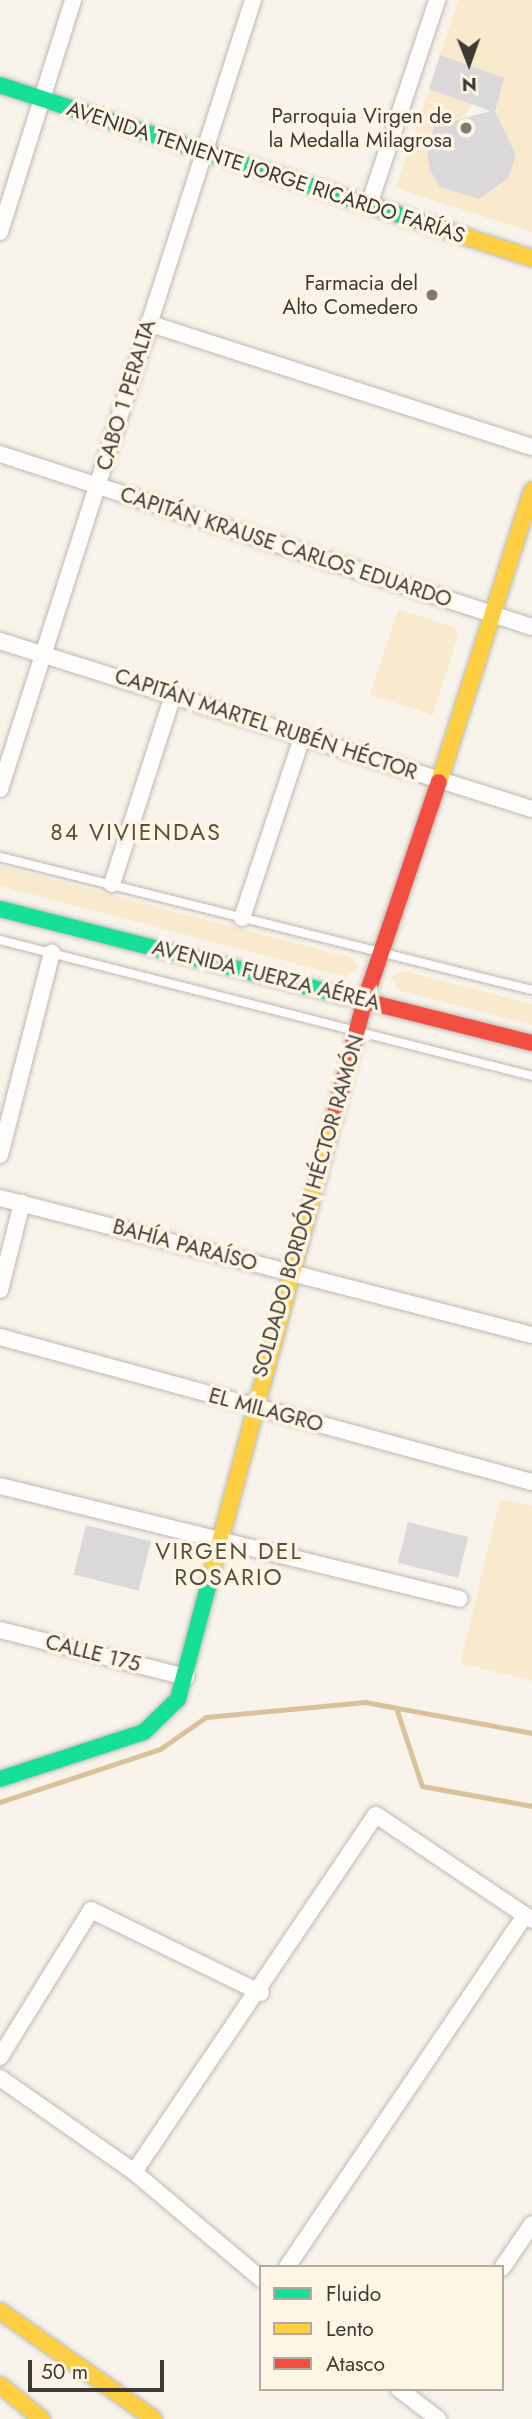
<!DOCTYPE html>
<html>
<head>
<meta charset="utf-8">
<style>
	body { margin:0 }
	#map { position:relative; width:532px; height:2419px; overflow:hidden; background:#f8f4eb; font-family:Jost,sans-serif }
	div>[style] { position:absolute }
	.green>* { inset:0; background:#faeacd }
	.stream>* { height:5px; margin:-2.5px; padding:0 2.5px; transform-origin:2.5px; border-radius:2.5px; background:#d9c29a }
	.building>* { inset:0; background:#dad8d8; transform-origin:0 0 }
	.roads { filter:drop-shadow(0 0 2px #bdb9b2) drop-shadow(0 0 2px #bdb9b2) }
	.lane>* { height:8px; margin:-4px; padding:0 4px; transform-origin:4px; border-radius:4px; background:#fefdfc }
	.street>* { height:16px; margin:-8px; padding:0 8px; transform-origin:8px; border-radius:8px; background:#fefdfc }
	.fast>* { height:16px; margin:-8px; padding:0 8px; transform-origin:8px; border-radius:8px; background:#16e098 }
	.slow>* { height:16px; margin:-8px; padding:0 8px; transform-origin:8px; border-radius:8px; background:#ffcf43 }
	.jam>* { height:16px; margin:-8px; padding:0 8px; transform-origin:8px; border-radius:8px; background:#f24e42 }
	.dots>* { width:19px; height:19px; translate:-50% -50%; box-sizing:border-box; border:4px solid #fef5e5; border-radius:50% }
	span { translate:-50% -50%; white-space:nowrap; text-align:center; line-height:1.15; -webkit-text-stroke:7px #fef5e5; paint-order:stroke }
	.poi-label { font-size:21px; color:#3e3a33 }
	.right { translate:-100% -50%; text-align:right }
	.street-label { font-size:21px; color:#3e3a33 }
	.neighbourhood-label { font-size:23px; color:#574e3e; letter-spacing:2px }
	.legend { position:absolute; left:259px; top:2265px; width:245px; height:126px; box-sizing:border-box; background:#fef5e5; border:2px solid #b1aa9e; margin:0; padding:9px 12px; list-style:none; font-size:21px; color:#3e3a33 }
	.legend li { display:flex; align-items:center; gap:14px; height:35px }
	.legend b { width:35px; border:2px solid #b1aa9e }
	.north { position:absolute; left:434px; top:28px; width:70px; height:70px; -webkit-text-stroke:5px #fef5e5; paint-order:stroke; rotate:179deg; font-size:19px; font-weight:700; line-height:28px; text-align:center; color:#3e3a33 }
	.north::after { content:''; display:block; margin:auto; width:24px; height:32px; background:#3e3a33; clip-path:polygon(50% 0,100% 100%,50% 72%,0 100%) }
	.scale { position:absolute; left:28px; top:2360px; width:136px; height:32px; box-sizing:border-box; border:4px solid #3e3a33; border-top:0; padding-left:9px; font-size:21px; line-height:24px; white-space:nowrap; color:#3e3a33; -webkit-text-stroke:5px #fef5e5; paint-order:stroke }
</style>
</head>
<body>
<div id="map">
	<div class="green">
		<div style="clip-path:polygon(458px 0,532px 0,532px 232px,396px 188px,429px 89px,472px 104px,465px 116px,434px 126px,427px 154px,440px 187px,479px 199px,508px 178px,516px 155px,495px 113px,503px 78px,440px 55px)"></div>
		<div style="clip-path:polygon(398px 609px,454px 627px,458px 635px,433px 715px,370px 695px)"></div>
		<div style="clip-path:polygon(0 866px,352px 958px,358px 969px,346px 977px,0 886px)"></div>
		<div style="clip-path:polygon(404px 971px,532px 1004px,532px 1025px,398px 990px,391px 977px)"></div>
		<div style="clip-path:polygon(500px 1499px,532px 1506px,532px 1681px,460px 1663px)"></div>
	</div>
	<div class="stream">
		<div style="left:396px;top:1708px;width:82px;rotate:71.6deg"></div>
		<div style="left:422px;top:1786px;width:112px;rotate:10.3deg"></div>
		<div style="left:0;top:1802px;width:169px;rotate:-18.3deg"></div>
		<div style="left:160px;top:1749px;width:56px;rotate:-34.8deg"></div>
		<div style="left:206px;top:1717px;width:160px;rotate:-5.4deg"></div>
		<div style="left:365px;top:1702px;width:170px;rotate:10.5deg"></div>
	</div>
	<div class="building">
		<div style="clip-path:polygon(440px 55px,504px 78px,495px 112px,516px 155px,508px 178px,479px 199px,440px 187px,430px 170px,427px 154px,434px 126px,491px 111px,429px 89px)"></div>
		<div style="left:408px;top:1522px;width:62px;height:42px;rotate:14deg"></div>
		<div style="left:86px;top:1525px;width:67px;height:51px;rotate:14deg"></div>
	</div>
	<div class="roads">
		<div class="lane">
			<div style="left:0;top:857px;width:548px;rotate:14.04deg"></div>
			<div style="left:0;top:940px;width:549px;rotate:14.34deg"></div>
		</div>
		<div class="street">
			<div style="left:369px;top:205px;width:216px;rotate:-71.6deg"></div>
			<div style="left:0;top:232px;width:243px;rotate:-72.5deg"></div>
			<div style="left:148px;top:323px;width:404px;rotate:17.9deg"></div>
			<div style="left:0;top:454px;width:559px;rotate:18.01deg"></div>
			<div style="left:0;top:641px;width:558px;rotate:17.53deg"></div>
			<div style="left:0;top:789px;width:829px;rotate:-72.22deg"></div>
			<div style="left:112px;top:884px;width:199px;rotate:-72.1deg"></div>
			<div style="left:242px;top:918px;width:193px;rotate:-71.6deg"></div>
			<div style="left:0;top:1155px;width:209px;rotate:-75.6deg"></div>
			<div style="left:0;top:1198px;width:549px;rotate:14.44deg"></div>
			<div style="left:0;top:1290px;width:90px;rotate:-75.8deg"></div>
			<div style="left:0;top:1337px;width:551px;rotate:15.25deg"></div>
			<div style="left:0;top:1486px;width:473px;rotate:13.8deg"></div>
			<div style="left:0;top:1630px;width:192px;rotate:14.2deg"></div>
			<div style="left:0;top:2057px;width:173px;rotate:-58.2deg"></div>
			<div style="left:91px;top:1910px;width:189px;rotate:26deg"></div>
			<div style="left:0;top:2078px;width:164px;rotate:35deg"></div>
			<div style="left:134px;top:2172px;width:166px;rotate:40.1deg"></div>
			<div style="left:134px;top:2172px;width:431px;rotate:-55.9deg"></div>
			<div style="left:376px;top:1815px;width:188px;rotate:33.9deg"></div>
			<div style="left:287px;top:2267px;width:425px;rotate:-55.9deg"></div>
			<div style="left:502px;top:2268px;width:53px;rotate:-55.7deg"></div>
			<div style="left:399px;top:2389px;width:49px;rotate:37.6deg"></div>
		</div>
		<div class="fast">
			<div style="left:0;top:85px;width:465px;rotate:18deg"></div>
			<div style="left:0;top:909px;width:356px;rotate:14.2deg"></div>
			<div style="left:0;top:1779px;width:151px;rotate:-18.1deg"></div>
			<div style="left:144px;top:1732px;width:47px;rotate:-44.1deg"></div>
			<div style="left:178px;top:1699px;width:136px;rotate:-75deg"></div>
		</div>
		<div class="slow">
			<div style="left:442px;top:229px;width:95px;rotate:17.9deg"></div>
			<div style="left:439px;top:782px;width:306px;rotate:-72.3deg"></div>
			<div style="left:213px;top:1568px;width:463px;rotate:-75deg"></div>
			<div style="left:0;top:2311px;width:188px;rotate:35deg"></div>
			<div style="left:0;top:2385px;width:54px;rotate:39deg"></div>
		</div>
		<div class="jam">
			<div style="left:345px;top:996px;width:193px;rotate:14.1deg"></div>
			<div style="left:333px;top:1121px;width:125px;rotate:-75.2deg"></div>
			<div style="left:365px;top:1000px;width:230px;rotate:-71.3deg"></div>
		</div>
	</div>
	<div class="dots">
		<div style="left:466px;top:128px;background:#7f7b73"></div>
		<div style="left:432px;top:295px;background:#7f7b73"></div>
	</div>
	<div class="poi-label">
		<span class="right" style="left:452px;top:128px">Parroquia Virgen de<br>la Medalla Milagrosa</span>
		<span class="right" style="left:418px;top:295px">Farmacia del<br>Alto Comedero</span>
	</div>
	<div class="street-label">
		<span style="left:266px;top:172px;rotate:18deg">AVENIDA TENIENTE JORGE RICARDO FARÍAS</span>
		<span style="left:126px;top:395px;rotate:-73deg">CABO 1 PERALTA</span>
		<span style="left:286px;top:547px;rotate:18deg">CAPITÁN KRAUSE CARLOS EDUARDO</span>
		<span style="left:266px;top:724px;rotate:18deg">CAPITÁN MARTEL RUBÉN HÉCTOR</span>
		<span style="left:266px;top:975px;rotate:14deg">AVENIDA FUERZA AÉREA</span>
		<span style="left:308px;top:1206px;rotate:-74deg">SOLDADO BORDÓN HÉCTOR RAMÓN</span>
		<span style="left:185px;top:1245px;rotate:15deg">BAHÍA PARAÍSO</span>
		<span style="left:266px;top:1410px;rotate:15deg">EL MILAGRO</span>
		<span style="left:93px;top:1653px;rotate:14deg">CALLE 175</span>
	</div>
	<div class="neighbourhood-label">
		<span style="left:136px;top:832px">84 VIVIENDAS</span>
		<span style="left:229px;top:1564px">VIRGEN DEL<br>ROSARIO</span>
	</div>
	<ul class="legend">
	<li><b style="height:9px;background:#16e098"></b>Fluido</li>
	<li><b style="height:9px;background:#ffcf43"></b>Lento</li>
	<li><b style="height:9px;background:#f24e42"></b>Atasco</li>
	</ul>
	<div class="north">N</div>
	<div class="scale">50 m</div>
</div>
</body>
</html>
